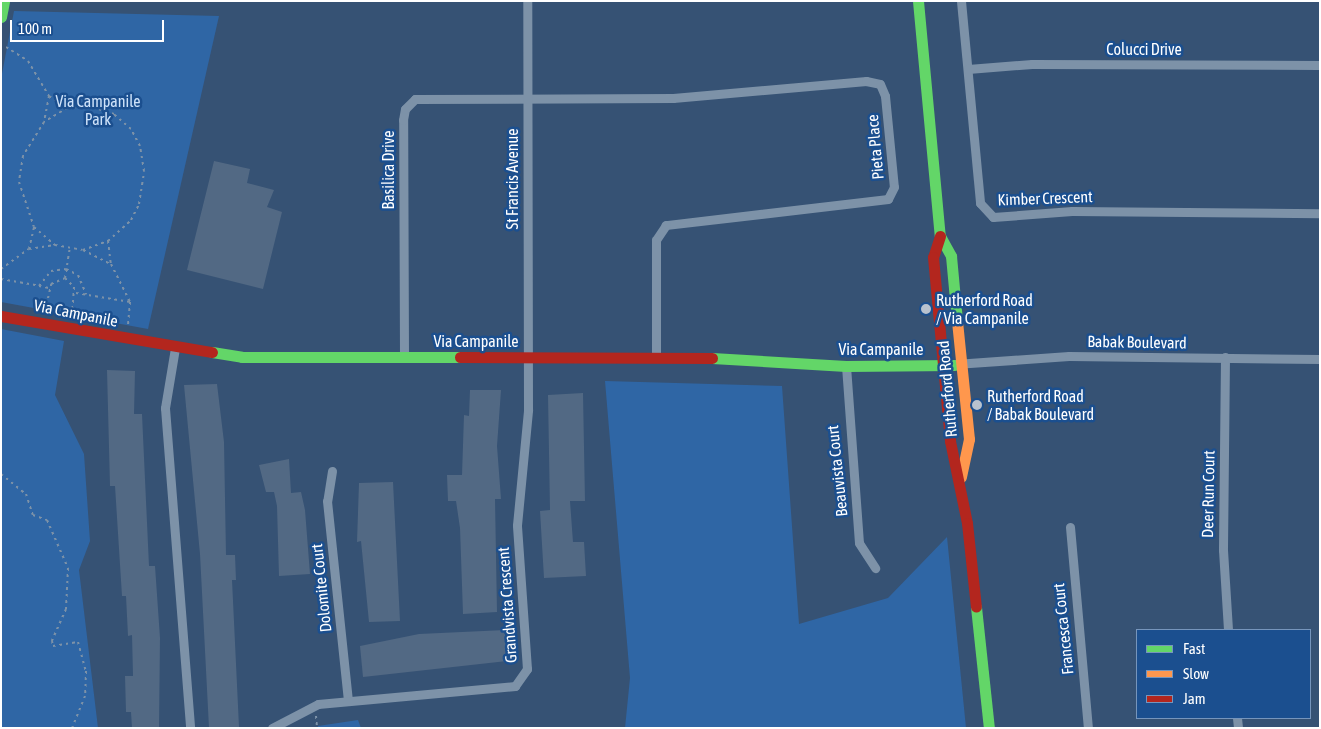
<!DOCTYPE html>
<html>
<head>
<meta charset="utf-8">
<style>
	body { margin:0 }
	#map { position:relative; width:1321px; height:729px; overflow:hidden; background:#365274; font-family:"Asap Condensed",sans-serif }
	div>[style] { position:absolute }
	.green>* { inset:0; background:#2f66a5 }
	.building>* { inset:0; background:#526984 }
	.path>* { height:2px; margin-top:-1px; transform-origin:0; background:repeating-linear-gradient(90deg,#7d92a8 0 2.5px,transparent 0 6.5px) }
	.street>* { height:9px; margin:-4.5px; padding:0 4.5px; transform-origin:4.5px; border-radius:4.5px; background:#7d92a8 }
	.fast>* { height:11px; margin:-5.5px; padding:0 5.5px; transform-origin:5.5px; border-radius:5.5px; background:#63d668 }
	.slow>* { height:11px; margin:-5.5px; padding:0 5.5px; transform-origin:5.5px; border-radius:5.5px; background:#ff974d }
	.jam>* { height:11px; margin:-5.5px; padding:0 5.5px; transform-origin:5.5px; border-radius:5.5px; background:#b3261e }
	.dots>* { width:14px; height:14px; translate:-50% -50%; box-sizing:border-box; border:2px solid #1b4f8f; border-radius:50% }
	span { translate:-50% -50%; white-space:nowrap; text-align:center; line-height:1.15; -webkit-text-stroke:5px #1b4f8f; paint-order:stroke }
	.street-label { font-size:16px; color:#fff }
	.park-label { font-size:16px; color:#cfe3fa }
	.poi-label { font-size:16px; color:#fff }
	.left { translate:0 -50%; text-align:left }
	.frame { position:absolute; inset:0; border:2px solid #fff; pointer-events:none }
	.legend { position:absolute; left:1136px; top:629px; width:175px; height:90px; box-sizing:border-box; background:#1b4f8f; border:1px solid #7695bc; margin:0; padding:6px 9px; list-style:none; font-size:15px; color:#fff }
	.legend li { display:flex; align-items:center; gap:10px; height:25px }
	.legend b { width:25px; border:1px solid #7695bc }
	.scale { position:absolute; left:10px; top:20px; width:154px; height:22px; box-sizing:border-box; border:2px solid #fff; border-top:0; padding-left:6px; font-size:15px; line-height:18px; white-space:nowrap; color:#fff; -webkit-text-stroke:4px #1b4f8f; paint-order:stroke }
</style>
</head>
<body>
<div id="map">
	<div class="green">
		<div style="clip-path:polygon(14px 11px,219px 16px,148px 329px,1px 302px,1px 79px)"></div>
		<div style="clip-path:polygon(1px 329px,64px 341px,55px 395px,84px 454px,90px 541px,79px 570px,98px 728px,1px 728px)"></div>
		<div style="clip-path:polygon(605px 381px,782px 386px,799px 624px,888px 598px,947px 537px,966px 728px,625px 728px,630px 678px)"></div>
		<div style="clip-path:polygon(358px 720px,361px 728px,318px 728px,318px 726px)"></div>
	</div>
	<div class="building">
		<div style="clip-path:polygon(214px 161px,250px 169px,247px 183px,274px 190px,267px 207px,282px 212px,263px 289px,187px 270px)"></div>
		<div style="clip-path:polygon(107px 370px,135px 371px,134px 414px,142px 414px,149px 566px,155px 566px,160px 638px,159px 728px,132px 728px,131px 712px,126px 712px,125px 676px,133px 676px,132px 635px,128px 636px,126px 596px,122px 596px,115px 486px,110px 486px)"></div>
		<div style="clip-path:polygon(217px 384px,224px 442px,226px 555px,235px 555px,236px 580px,232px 580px,239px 727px,209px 728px,200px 554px,184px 385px)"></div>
		<div style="clip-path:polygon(470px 390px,501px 390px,497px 446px,501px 499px,495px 499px,497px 612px,463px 614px,460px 528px,456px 501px,448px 501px,447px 475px,462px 475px,464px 415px,469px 416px)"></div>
		<div style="clip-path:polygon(583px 393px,585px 501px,570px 501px,573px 542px,584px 542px,586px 576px,544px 578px,540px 511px,550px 510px,548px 395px)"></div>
		<div style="clip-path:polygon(289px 459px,291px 493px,301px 492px,305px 510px,310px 574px,279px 576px,277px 506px,274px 492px,266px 492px,259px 465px)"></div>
		<div style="clip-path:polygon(393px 482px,400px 621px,369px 622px,361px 541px,357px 542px,359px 483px)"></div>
		<div style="clip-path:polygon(505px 630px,507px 661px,363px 677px,360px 646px,419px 634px)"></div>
	</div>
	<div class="path">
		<div style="left:6px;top:47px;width:26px;rotate:32deg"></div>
		<div style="left:28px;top:61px;width:41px;rotate:59deg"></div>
		<div style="left:49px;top:96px;width:26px;rotate:101deg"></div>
		<div style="left:49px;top:96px;width:22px;rotate:34deg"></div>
		<div style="left:95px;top:106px;width:10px;rotate:-79deg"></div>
		<div style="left:108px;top:241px;width:23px;rotate:83deg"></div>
		<div style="left:111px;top:264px;width:42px;rotate:63.4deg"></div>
		<div style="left:130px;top:302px;width:24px;rotate:95deg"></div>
		<div style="left:29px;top:249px;width:23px;rotate:-77deg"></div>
		<div style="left:83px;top:250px;width:27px;rotate:-20deg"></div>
		<div style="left:108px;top:241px;width:31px;rotate:-42deg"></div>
		<div style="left:131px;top:220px;width:18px;rotate:-63deg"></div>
		<div style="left:139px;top:204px;width:33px;rotate:-81deg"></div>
		<div style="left:144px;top:171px;width:25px;rotate:-99deg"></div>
		<div style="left:140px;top:146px;width:19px;rotate:-118deg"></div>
		<div style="left:131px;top:129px;width:23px;rotate:-139deg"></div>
		<div style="left:114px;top:114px;width:26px;rotate:-162deg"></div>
		<div style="left:89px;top:106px;width:22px;rotate:175deg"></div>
		<div style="left:67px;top:108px;width:27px;rotate:149deg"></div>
		<div style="left:44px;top:122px;width:40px;rotate:122deg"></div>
		<div style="left:23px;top:156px;width:26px;rotate:99deg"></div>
		<div style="left:19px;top:182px;width:47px;rotate:71.6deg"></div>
		<div style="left:34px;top:227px;width:28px;rotate:41deg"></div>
		<div style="left:55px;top:245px;width:28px;rotate:10deg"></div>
		<div style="left:83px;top:250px;width:31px;rotate:27deg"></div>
		<div style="left:1px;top:269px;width:34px;rotate:-36deg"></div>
		<div style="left:29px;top:249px;width:26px;rotate:-9deg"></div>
		<div style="left:65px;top:278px;width:30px;rotate:-81deg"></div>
		<div style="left:1px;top:279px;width:39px;rotate:10deg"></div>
		<div style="left:39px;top:286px;width:19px;rotate:-51deg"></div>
		<div style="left:51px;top:271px;width:15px;rotate:-8deg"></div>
		<div style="left:66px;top:269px;width:13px;rotate:27deg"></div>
		<div style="left:78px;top:275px;width:21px;rotate:67deg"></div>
		<div style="left:39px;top:286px;width:10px;rotate:11deg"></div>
		<div style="left:76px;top:293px;width:55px;rotate:9.5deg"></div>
		<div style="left:45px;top:311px;width:28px;rotate:-77deg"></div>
		<div style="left:51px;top:284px;width:15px;rotate:-23deg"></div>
		<div style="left:65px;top:278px;width:13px;rotate:45deg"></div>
		<div style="left:74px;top:287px;width:29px;rotate:94deg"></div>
		<div style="left:1px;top:474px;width:32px;rotate:39deg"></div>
		<div style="left:26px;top:494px;width:22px;rotate:72deg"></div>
		<div style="left:33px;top:515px;width:15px;rotate:20deg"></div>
		<div style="left:47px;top:520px;width:52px;rotate:66.4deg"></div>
		<div style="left:68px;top:568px;width:41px;rotate:92.8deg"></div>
		<div style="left:66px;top:609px;width:35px;rotate:114deg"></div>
		<div style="left:52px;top:641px;width:5px;rotate:79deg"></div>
		<div style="left:53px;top:646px;width:25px;rotate:-9deg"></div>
		<div style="left:78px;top:642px;width:30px;rotate:75deg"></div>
		<div style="left:86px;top:671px;width:25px;rotate:92deg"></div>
		<div style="left:85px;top:696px;width:35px;rotate:112deg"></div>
		<div style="left:316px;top:716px;width:12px;rotate:85deg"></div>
	</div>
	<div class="street">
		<div style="left:961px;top:1px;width:203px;rotate:84.6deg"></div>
		<div style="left:980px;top:203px;width:19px;rotate:47deg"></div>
		<div style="left:993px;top:217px;width:79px;rotate:-4.3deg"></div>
		<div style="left:1072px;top:211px;width:248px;rotate:0.5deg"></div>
		<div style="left:968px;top:69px;width:64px;rotate:-4.5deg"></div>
		<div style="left:1032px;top:64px;width:288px;rotate:0.2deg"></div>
		<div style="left:175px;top:348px;width:61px;rotate:99.5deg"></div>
		<div style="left:165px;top:408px;width:321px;rotate:85.5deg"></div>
		<div style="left:404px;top:357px;width:237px;rotate:-90.2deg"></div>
		<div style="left:403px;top:120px;width:11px;rotate:-80deg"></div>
		<div style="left:405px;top:109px;width:14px;rotate:-45deg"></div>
		<div style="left:415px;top:99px;width:258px;rotate:-0.2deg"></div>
		<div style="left:673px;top:98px;width:194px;rotate:-5deg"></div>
		<div style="left:866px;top:81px;width:14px;rotate:12deg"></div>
		<div style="left:880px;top:84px;width:13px;rotate:67deg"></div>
		<div style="left:885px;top:96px;width:91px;rotate:84.4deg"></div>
		<div style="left:894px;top:187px;width:13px;rotate:117deg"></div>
		<div style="left:888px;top:199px;width:224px;rotate:173.3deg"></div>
		<div style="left:666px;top:225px;width:18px;rotate:124deg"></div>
		<div style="left:656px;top:240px;width:118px;rotate:90deg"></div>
		<div style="left:1225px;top:357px;width:193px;rotate:90.6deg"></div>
		<div style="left:1223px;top:550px;width:80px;rotate:86.4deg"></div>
		<div style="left:955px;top:364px;width:114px;rotate:-4deg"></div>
		<div style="left:1069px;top:356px;width:251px;rotate:0.7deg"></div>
		<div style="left:846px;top:366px;width:177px;rotate:85.8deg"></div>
		<div style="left:859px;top:543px;width:30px;rotate:57deg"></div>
		<div style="left:332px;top:471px;width:30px;rotate:99deg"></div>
		<div style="left:327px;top:501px;width:201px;rotate:84deg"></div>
		<div style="left:1070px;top:527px;width:202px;rotate:84.9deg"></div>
		<div style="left:1237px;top:718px;width:10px;rotate:84deg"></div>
		<div style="left:272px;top:728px;width:52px;rotate:-27.6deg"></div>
		<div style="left:318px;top:704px;width:198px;rotate:-5.2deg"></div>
		<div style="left:515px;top:686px;width:21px;rotate:-55deg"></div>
		<div style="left:527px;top:669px;width:144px;rotate:-94deg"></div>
		<div style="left:517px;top:525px;width:116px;rotate:-84.5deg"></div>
		<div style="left:528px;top:410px;width:409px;rotate:-90.1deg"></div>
	</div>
	<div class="fast">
		<div style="left:918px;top:1px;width:236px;rotate:84.7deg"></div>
		<div style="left:940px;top:236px;width:23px;rotate:61deg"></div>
		<div style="left:951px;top:256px;width:65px;rotate:84.7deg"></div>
		<div style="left:1px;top:17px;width:16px;rotate:-79deg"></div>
		<div style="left:212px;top:352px;width:30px;rotate:9deg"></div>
		<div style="left:242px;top:357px;width:218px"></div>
		<div style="left:712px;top:358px;width:134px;rotate:3.4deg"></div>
		<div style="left:846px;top:366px;width:108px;rotate:-0.5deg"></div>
		<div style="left:976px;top:607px;width:122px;rotate:83.9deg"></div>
	</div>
	<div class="slow">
		<div style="left:957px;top:321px;width:119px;rotate:84.2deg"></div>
		<div style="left:969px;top:439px;width:39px;rotate:102deg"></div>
	</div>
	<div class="jam">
		<div style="left:940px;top:236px;width:22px;rotate:108deg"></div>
		<div style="left:933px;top:257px;width:185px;rotate:84.7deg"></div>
		<div style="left:950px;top:441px;width:84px;rotate:78.3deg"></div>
		<div style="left:967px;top:523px;width:84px;rotate:83.9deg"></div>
		<div style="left:1px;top:316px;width:214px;rotate:9.7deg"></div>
		<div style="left:460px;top:357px;width:252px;rotate:0.2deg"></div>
	</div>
	<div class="dots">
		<div style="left:926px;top:309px;background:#b9c2ce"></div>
		<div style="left:977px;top:405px;background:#b9c2ce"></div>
	</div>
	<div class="street-label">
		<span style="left:1144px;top:49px">Colucci Drive</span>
		<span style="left:875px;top:147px;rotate:-95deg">Pieta Place</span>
		<span style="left:388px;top:170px;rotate:-90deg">Basilica Drive</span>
		<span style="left:512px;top:179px;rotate:-90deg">St Francis Avenue</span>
		<span style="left:1045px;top:198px;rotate:-2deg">Kimber Crescent</span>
		<span style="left:76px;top:313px;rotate:11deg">Via Campanile</span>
		<span style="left:476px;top:341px">Via Campanile</span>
		<span style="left:1137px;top:342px;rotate:1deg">Babak Boulevard</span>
		<span style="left:881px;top:349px">Via Campanile</span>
		<span style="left:947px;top:389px;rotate:-95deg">Rutherford Road</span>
		<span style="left:837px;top:471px;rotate:-96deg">Beauvista Court</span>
		<span style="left:1208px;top:494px;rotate:-89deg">Deer Run Court</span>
		<span style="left:321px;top:588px;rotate:-96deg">Dolomite Court</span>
		<span style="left:507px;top:605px;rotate:-94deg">Grandvista Crescent</span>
		<span style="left:1063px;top:629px;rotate:-96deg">Francesca Court</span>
	</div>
	<div class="park-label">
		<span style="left:98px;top:110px">Via Campanile<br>Park</span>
	</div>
	<div class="poi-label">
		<span class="left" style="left:936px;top:309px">Rutherford Road<br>/ Via Campanile</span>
		<span class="left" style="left:987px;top:405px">Rutherford Road<br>/ Babak Boulevard</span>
	</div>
	<div class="frame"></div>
	<ul class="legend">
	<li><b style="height:6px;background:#63d668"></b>Fast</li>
	<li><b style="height:6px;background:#ff974d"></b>Slow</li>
	<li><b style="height:6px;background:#b3261e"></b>Jam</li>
	</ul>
	<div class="scale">100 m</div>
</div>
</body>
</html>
